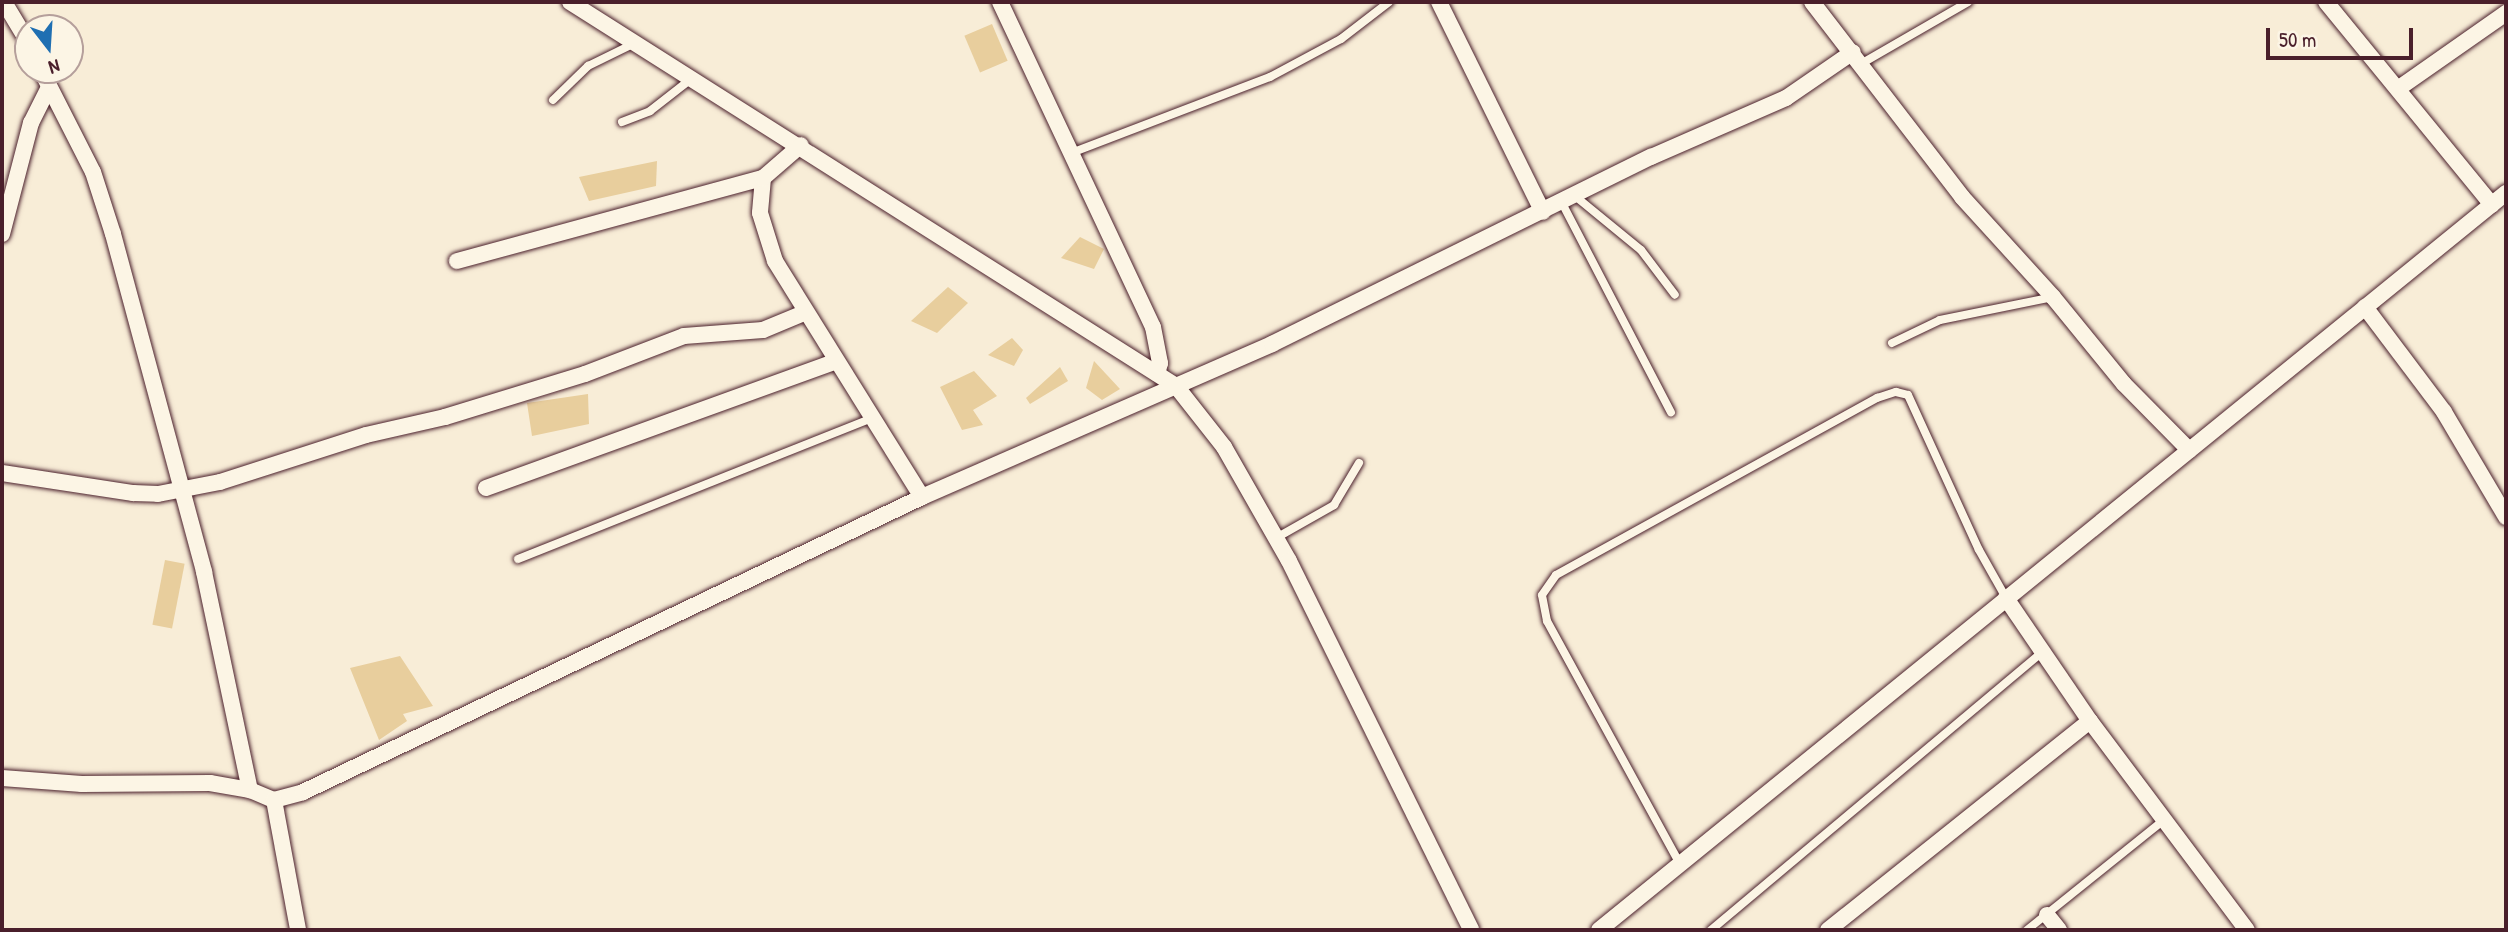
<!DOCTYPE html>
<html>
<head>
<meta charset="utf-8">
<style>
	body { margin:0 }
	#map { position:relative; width:2508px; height:932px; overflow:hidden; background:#f8edd7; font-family:"Patrick Hand",sans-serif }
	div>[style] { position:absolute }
	.building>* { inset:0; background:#e8ce9d; transform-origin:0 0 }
	.roads { filter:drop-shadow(0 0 2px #4a1f2b) drop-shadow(0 0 2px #4a1f2b) }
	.service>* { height:8px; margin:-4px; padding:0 4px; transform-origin:4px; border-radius:4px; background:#fcf5e5 }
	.minor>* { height:16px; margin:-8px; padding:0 8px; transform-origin:8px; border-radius:8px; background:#fcf5e5 }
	span { translate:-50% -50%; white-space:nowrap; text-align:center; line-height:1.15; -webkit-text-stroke:5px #fcf5e5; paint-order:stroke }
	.frame { position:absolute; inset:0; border:4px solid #4a1f2b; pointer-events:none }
	.north { position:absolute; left:14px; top:14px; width:70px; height:70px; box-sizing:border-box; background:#fcf5e5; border:2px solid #b59f9b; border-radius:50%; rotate:163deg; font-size:19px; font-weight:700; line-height:28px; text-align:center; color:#4a1f2b }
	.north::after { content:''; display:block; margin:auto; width:24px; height:32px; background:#1f6fb2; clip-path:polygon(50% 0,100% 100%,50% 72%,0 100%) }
	.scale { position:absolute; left:2266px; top:28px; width:147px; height:32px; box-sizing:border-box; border:4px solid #4a1f2b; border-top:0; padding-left:9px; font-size:21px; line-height:24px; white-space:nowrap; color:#4a1f2b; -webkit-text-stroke:5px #fcf5e5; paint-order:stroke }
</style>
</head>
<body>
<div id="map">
	<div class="building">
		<div style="left:992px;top:24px;width:40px;height:30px;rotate:67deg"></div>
		<div style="clip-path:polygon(657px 161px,656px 186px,589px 201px,579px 177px)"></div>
		<div style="clip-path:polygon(1080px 237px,1104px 249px,1094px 269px,1061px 258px)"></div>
		<div style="clip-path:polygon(948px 287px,968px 303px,937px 333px,911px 321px)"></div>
		<div style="clip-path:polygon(1012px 338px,1023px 350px,1014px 366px,988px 355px)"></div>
		<div style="clip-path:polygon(1094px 361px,1120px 389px,1102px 400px,1086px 388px)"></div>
		<div style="clip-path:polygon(1060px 367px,1068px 381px,1030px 404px,1026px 398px)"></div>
		<div style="clip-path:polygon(974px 371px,997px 396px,973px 410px,983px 425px,962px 430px,940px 387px)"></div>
		<div style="clip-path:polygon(588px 394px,589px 424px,532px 436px,527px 403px)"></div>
		<div style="left:165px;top:560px;width:20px;height:66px;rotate:11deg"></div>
		<div style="clip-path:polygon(400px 656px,433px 706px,403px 714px,407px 721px,379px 740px,350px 668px)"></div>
	</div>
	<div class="roads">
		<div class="service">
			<div style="left:1859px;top:65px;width:126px;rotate:-30deg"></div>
			<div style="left:553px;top:100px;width:49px;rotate:-44.2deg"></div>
			<div style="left:588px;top:66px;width:50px;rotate:-26.1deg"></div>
			<div style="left:622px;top:122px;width:30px;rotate:-21deg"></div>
			<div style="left:650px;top:111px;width:52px;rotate:-38deg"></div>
			<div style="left:1071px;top:153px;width:213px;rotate:-20.9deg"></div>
			<div style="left:1270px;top:77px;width:81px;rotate:-28.2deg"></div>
			<div style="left:1341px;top:39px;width:61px;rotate:-37.6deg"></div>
			<div style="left:1575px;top:196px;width:85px;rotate:39.3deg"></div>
			<div style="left:1641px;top:250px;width:56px;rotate:52.9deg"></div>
			<div style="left:1562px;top:203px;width:236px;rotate:62.5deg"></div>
			<div style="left:1892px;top:343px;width:53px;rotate:-25.6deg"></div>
			<div style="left:1940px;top:320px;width:115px;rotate:-11.5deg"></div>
			<div style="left:1276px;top:538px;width:67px;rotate:-29.6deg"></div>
			<div style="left:1334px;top:505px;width:49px;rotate:-59.2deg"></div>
			<div style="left:518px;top:559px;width:381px;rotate:-21.7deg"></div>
			<div style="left:1680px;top:864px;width:277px;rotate:-118.7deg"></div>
			<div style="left:1547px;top:621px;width:26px;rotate:-101deg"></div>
			<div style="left:1542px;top:595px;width:24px;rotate:-55deg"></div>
			<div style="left:1556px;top:575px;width:367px;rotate:-28.9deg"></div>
			<div style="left:1877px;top:398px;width:20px;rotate:-18deg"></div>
			<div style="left:1896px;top:392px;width:12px;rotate:14deg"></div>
			<div style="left:1908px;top:395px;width:170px;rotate:65.4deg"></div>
			<div style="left:1979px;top:550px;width:55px;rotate:60.6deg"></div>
			<div style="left:1711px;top:930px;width:434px;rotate:-40deg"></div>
			<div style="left:2027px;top:930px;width:177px;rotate:-38.8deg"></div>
		</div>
		<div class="minor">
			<div style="left:4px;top:2px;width:47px;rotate:59deg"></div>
			<div style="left:570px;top:2px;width:717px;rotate:32.36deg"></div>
			<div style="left:1176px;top:386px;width:78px;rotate:51.8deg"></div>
			<div style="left:1224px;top:447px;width:131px;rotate:60.3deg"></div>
			<div style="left:1289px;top:561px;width:411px;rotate:63.7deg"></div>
			<div style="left:1000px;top:2px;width:359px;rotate:64.8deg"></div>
			<div style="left:1153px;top:327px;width:37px;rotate:79deg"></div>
			<div style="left:1160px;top:363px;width:11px;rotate:105deg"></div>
			<div style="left:1439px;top:2px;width:234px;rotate:63.7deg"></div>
			<div style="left:1812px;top:2px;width:246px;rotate:52.4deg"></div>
			<div style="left:1962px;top:197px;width:135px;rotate:47.7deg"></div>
			<div style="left:2053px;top:297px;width:112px;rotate:50.8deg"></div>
			<div style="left:2124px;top:384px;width:93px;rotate:45.4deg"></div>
			<div style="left:2326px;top:2px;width:262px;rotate:50.7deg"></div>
			<div style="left:41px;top:70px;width:114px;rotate:63deg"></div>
			<div style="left:93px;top:172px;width:65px;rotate:72.1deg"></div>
			<div style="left:113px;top:234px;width:350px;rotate:74.9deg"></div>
			<div style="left:204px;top:572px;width:223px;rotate:78.1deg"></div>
			<div style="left:2399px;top:88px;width:131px;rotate:-35deg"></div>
			<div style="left:763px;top:178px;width:35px;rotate:95deg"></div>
			<div style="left:760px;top:213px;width:50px;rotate:72.6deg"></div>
			<div style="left:775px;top:261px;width:278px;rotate:58.1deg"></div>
			<div style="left:2px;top:234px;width:115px;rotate:-75.4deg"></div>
			<div style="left:31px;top:123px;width:40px;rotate:-63.4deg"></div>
			<div style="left:457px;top:261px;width:317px;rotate:-15.2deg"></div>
			<div style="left:763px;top:178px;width:50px;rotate:-41deg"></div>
			<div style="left:2365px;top:307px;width:131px;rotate:53deg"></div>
			<div style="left:2444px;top:412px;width:122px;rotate:59.4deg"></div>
			<div style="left:2px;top:473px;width:133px;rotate:8.7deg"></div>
			<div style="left:133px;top:493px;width:25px;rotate:2deg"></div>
			<div style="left:158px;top:494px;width:63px;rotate:-11deg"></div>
			<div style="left:220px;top:482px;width:153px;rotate:-17.8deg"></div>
			<div style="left:366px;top:435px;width:81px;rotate:-12.8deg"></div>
			<div style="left:445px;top:417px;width:146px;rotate:-17.1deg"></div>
			<div style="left:585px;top:374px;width:106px;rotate:-21deg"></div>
			<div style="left:684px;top:336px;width:79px;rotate:-4.3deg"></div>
			<div style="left:763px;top:330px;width:44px;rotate:-22.5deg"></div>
			<div style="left:486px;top:488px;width:371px;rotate:-19.9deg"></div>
			<div style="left:2006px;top:598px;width:149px;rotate:55.7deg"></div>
			<div style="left:2090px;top:721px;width:261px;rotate:53.1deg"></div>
			<div style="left:2px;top:778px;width:80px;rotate:4.3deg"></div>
			<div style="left:82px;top:784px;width:128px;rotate:-0.4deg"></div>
			<div style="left:210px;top:783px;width:41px;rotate:9.9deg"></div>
			<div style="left:250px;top:790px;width:26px;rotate:23deg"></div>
			<div style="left:274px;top:800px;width:30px;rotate:-15deg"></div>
			<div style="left:303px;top:792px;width:686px;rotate:-25.48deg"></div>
			<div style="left:922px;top:497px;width:382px;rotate:-23.6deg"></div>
			<div style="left:1272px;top:344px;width:423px;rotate:-26.3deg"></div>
			<div style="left:1651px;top:157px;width:147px;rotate:-23.6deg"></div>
			<div style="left:1786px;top:98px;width:81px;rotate:-34.5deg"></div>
			<div style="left:274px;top:800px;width:132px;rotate:79.5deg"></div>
			<div style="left:2047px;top:915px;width:19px;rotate:51deg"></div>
			<div style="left:1599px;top:930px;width:1169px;rotate:-39.1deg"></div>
			<div style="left:1828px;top:930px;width:335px;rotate:-38.6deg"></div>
		</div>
	</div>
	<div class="frame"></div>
	<div class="north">N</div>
	<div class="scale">50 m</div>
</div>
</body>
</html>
